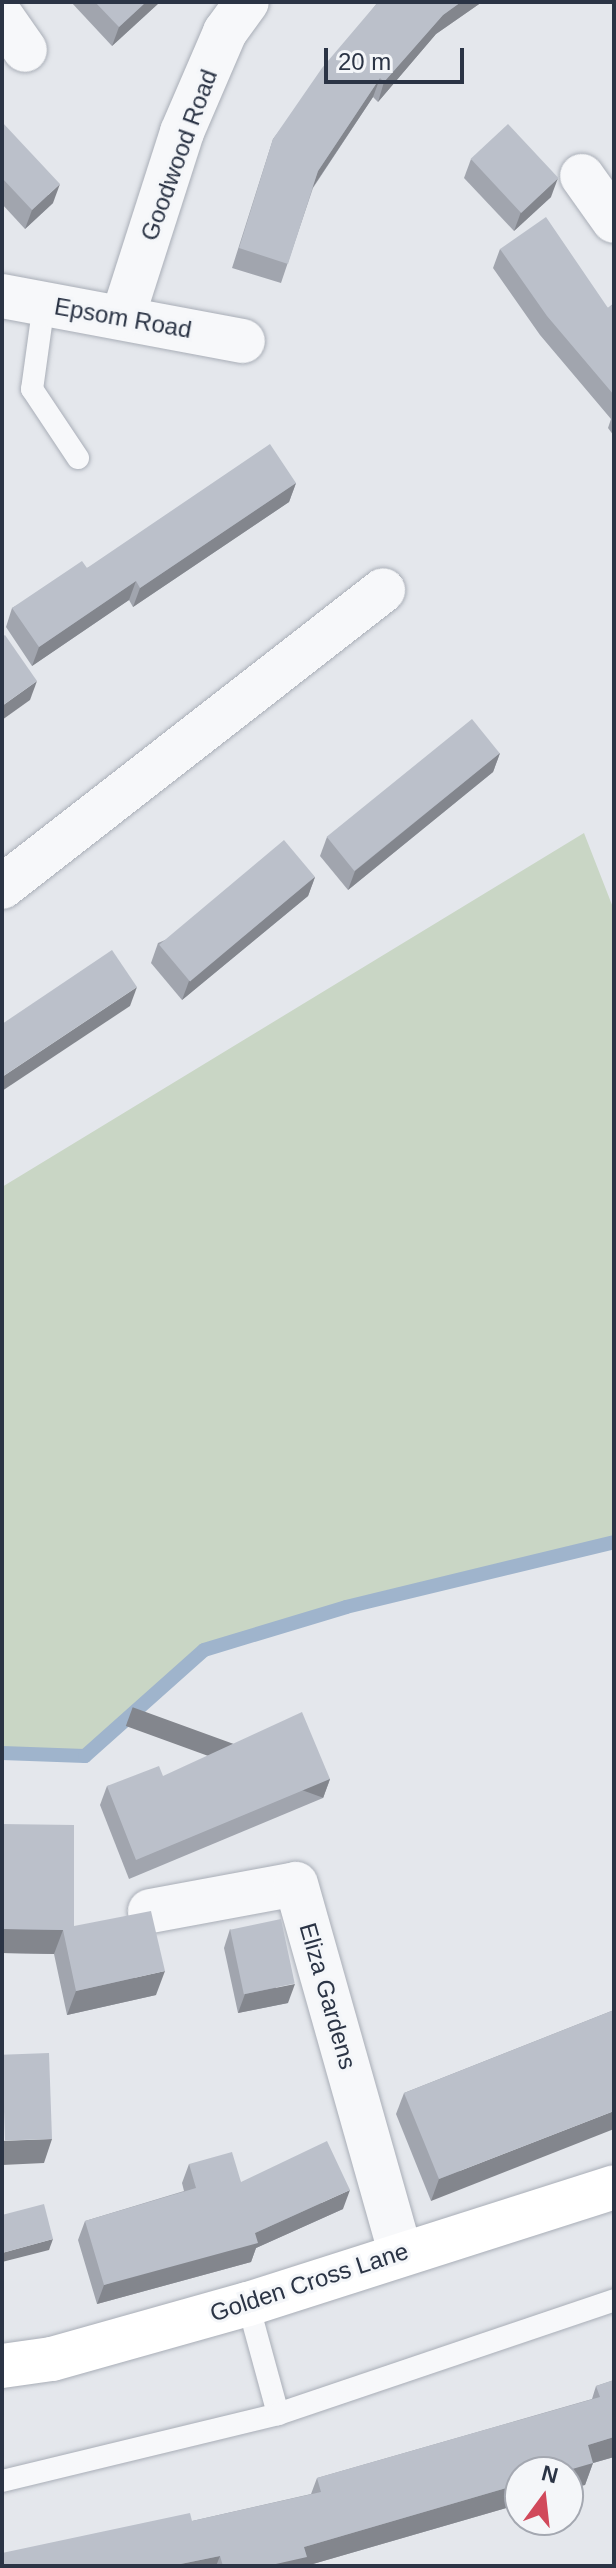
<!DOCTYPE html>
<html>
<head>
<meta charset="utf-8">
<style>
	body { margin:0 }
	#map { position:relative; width:616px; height:2568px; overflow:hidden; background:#e4e7ec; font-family:Arial,sans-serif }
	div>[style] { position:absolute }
	.green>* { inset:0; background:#c9d6c5 }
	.stream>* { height:14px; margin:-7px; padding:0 7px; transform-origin:7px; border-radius:7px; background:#9fb4cc }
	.roads { filter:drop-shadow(0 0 2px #a9aeb7) drop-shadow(0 0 2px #a9aeb7) }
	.service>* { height:22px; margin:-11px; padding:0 11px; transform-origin:11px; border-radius:11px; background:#f7f8fa }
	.minor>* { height:44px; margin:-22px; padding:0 22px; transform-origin:22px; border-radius:22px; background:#f7f8fa }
	.secondary>* { height:44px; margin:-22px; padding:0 22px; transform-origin:22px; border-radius:22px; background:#fff }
	.wall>* { inset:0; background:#a1a5ae }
	.shaded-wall>* { inset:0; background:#83868d; transform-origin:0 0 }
	.building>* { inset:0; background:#bbc0ca; transform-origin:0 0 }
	span { translate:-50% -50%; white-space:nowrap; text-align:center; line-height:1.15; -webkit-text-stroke:6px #f4f6f9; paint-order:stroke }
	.street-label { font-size:24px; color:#2b3445 }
	.frame { position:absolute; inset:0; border:4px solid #2b3445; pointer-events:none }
	.north { position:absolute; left:504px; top:2456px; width:80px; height:80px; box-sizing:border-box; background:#f4f6f9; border:2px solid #a4a8b1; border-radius:50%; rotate:15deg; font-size:22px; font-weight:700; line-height:32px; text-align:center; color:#2b3445 }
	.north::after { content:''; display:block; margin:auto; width:28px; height:36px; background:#d1495b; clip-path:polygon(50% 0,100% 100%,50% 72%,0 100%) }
	.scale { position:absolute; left:324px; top:48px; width:140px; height:36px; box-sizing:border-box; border:4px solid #2b3445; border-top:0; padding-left:10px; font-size:24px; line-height:28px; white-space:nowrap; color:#2b3445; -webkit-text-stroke:6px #f4f6f9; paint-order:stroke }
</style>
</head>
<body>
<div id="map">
	<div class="green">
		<div style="clip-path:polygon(584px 833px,614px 910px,614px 1541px,346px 1607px,204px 1650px,85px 1756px,2px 1753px,2px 1187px)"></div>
	</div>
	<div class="stream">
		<div style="left:2px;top:1753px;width:83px;rotate:2.1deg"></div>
		<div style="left:85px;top:1756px;width:159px;rotate:-41.7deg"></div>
		<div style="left:204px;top:1650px;width:148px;rotate:-16.8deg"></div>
		<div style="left:346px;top:1607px;width:276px;rotate:-13.6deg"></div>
	</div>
	<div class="roads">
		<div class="service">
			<div style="left:44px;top:303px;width:87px;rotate:97.9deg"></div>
			<div style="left:32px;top:389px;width:83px;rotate:56.3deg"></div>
			<div style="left:248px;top:2304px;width:114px;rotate:74.7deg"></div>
			<div style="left:2px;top:2481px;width:284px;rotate:-13.6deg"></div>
			<div style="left:278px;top:2414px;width:355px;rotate:-18.7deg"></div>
		</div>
		<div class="minor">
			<div style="left:2px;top:17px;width:40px;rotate:55.1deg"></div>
			<div style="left:582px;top:176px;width:55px;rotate:54.6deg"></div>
			<div style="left:2px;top:296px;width:245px;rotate:10.6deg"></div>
			<div style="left:123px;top:316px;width:193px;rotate:-72.2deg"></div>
			<div style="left:182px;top:132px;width:109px;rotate:-66.7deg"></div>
			<div style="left:225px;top:32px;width:37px;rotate:-54deg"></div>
			<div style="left:2px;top:887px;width:483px;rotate:-37.9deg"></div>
			<div style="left:150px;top:1911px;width:148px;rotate:-10.5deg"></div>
			<div style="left:296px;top:1884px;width:382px;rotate:74.2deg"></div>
		</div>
		<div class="secondary">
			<div style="left:2px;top:2366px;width:50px;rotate:-8deg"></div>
			<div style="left:52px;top:2359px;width:204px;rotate:-15.7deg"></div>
			<div style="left:248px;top:2304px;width:384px;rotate:-17.7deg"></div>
		</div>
	</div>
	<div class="wall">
		<div style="clip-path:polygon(71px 2px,160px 2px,112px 46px)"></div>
		<div style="clip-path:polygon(378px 2px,482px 2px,436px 34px,378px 102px,373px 97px,313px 188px,281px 283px,232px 268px,273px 139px)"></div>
		<div style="clip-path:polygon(2px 122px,53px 203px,25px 229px,2px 204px)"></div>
		<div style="clip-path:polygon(471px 159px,551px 197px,514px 231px,464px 178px)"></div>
		<div style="clip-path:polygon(500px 249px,608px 308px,614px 303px,614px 436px,608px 428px,611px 419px,540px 335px,493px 268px)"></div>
		<div style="clip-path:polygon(296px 483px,289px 502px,133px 607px,129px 600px,32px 666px,6px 627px,12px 608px,87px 568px)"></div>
		<div style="clip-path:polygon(500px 753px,493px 772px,348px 890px,320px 856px,327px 837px)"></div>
		<div style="clip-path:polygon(315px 877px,308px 896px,182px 1000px,151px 963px,158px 943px)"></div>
		<div style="clip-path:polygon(163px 1776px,330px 1779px,323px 1798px,129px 1879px,100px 1805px,107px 1786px)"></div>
		<div style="clip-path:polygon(2px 1824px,74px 1926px,156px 1995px,67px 2015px,54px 1954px,2px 1953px)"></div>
		<div style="clip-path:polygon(230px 1929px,288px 2003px,238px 2013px,224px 1948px)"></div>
		<div style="clip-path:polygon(614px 2010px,431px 2201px,396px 2114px,404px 2093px)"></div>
		<div style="clip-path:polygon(189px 2164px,241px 2182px,343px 2209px,256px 2248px,251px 2262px,97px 2304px,78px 2240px,85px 2221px,184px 2191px,182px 2183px)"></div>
		<div style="clip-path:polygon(614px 2380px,614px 2457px,593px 2463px,585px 2485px,520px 2472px,520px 2504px,306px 2566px,2px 2566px,192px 2521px,311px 2494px,317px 2478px,592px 2399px,596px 2386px)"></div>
	</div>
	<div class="shaded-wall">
		<div style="clip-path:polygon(146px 2px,160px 2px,112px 46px,119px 27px)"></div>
		<div style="clip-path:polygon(461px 2px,482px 2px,436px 34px,378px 102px,384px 82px,443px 15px)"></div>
		<div style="clip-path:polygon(380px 78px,373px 97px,311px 190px,318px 171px)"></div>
		<div style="clip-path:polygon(558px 178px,551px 197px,514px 231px,521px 212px)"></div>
		<div style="clip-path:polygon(60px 184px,53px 203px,25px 229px,32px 210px)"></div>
		<div style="clip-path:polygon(296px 483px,289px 502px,133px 607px,140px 588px)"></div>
		<div style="clip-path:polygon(136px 581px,129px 600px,32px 666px,39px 647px)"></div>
		<div style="clip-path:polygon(37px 681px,30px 700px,2px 720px,2px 706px)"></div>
		<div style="clip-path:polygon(500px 753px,493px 772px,348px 890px,355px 871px)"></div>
		<div style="clip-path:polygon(315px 877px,308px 896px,182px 1000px,189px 981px)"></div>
		<div style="clip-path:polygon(137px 987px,130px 1006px,2px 1091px,2px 1077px)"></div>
		<div style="left:330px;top:1779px;width:20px;height:210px;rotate:110deg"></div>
		<div style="clip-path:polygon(2px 1929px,63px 1930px,54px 1954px,2px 1953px)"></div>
		<div style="clip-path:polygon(165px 1971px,156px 1995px,67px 2015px,76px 1991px)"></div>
		<div style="clip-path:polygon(295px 1984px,288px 2003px,238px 2013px,245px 1994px)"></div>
		<div style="clip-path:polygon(614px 2111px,614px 2129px,431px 2201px,439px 2179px)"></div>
		<div style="clip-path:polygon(52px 2139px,44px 2163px,2px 2165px,2px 2141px)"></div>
		<div style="clip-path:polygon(350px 2190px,343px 2209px,256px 2248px,251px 2262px,97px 2304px,104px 2285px,255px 2233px)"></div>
		<div style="clip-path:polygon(53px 2239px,49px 2250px,2px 2262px,2px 2253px)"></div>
		<div style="clip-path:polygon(614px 2437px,614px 2457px,593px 2463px,585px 2485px,568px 2490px,568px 2472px,562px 2472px,588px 2445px)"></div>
		<div style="clip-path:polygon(520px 2484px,520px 2504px,306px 2566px,267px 2566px,304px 2547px)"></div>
		<div style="clip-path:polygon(220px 2556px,216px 2566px,171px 2566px)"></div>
	</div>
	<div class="building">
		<div style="clip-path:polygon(95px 2px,146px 2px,119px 27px)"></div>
		<div style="clip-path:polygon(378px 2px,461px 2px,443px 15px,384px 82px,380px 78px,318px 171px,288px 264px,239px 248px,273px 139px,322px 68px)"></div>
		<div style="clip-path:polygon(2px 122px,60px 184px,32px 210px,2px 178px)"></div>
		<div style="left:508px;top:124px;width:74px;height:51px;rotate:47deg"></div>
		<div style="clip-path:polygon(546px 217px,608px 308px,614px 303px,614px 395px,547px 316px,500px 249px)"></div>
		<div style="clip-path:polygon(270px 444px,296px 483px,140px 588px,136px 581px,39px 647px,12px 608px,82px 561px,87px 568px)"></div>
		<div style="clip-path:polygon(5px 635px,37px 681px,2px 706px,2px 637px)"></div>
		<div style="left:472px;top:719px;width:44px;height:187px;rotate:51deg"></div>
		<div style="left:284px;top:840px;width:48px;height:163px;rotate:50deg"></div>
		<div style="clip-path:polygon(112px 950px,137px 987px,2px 1077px,2px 1024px)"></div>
		<div style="clip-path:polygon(302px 1712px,330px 1779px,136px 1860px,107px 1786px,159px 1766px,163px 1776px)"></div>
		<div style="clip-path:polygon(2px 1824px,74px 1825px,74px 1926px,151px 1911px,165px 1971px,76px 1991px,63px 1930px,2px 1929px)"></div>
		<div style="left:281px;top:1919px;width:66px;height:52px;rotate:78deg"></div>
		<div style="clip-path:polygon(614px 2010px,614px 2111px,439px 2179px,404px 2093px)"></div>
		<div style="left:49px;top:2053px;width:86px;height:47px;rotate:88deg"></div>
		<div style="clip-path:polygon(327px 2141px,350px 2190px,255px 2233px,258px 2243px,104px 2285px,85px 2221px,196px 2188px,189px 2164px,232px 2152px,241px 2182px)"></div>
		<div style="clip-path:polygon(44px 2204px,53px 2239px,2px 2253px,2px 2215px)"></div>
		<div style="clip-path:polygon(614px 2380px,614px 2437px,588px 2445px,593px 2463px,562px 2472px,520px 2472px,520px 2484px,304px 2547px,307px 2557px,267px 2566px,223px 2566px,220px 2556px,171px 2566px,2px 2566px,2px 2553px,190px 2513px,192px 2521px,321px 2492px,317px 2478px,600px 2397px,596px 2386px)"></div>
	</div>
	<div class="street-label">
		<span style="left:179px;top:155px;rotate:-70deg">Goodwood Road</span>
		<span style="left:123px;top:318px;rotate:10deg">Epsom Road</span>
		<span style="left:328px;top:1996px;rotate:74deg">Eliza Gardens</span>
		<span style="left:309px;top:2282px;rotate:-18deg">Golden Cross Lane</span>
	</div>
	<div class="frame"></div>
	<div class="north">N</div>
	<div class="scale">20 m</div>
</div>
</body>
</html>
